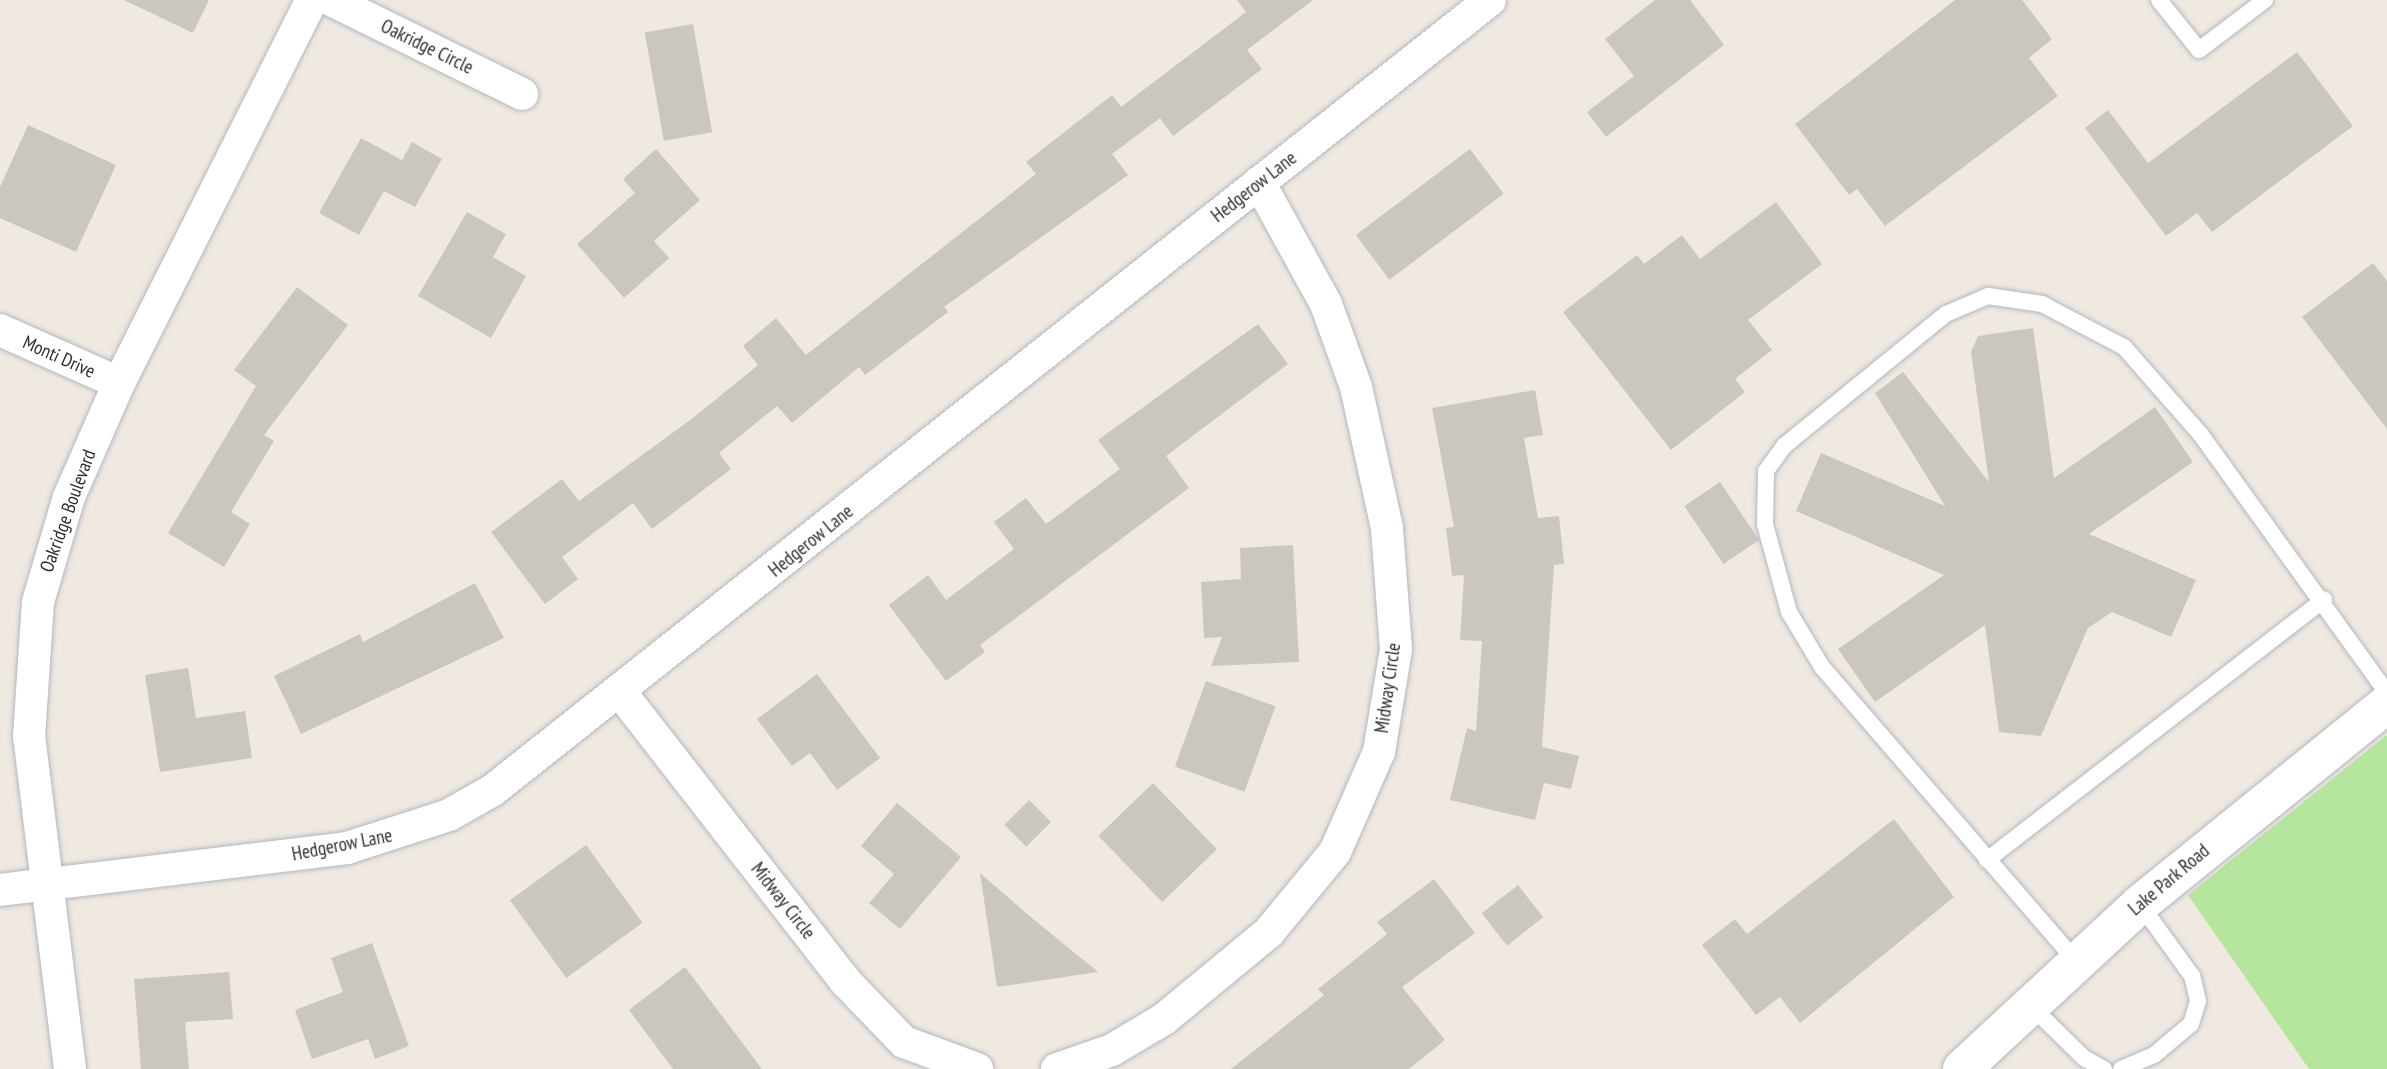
<!DOCTYPE html>
<html>
<head>
<meta charset="utf-8">
<style>
	body { margin:0 }
	#map { position:relative; width:2387px; height:1069px; overflow:hidden; background:#efe9e1; font-family:"PT Sans Narrow",sans-serif }
	div>[style] { position:absolute }
	.green>* { inset:0; background:#b6e59e }
	.building>* { inset:0; background:#cbc7bf; transform-origin:0 0 }
	.roads { filter:drop-shadow(0 0 2px #b4b7c1) drop-shadow(0 0 2px #b4b7c1) }
	.service>* { height:16px; margin:-8px; padding:0 8px; transform-origin:8px; border-radius:8px; background:#fff }
	.minor>* { height:32px; margin:-16px; padding:0 16px; transform-origin:16px; border-radius:16px; background:#fff }
	.secondary>* { height:38px; margin:-19px; padding:0 19px; transform-origin:19px; border-radius:19px; background:#fff }
	span { translate:-50% -50%; white-space:nowrap; text-align:center; line-height:1.15; -webkit-text-stroke:6px #fff; paint-order:stroke }
	.street-label { font-size:19px; color:#2e2e2e }
</style>
</head>
<body>
<div id="map">
	<div class="green">
		<div style="clip-path:polygon(2387px 735px,2387px 1069px,2309px 1069px,2188px 895px)"></div>
	</div>
	<div class="building">
		<div style="clip-path:polygon(124px 0,209px 0,193px 33px)"></div>
		<div style="clip-path:polygon(1237px 0,1313px 0,1247px 50px,1262px 69px,1173px 136px,1160px 118px,1112px 154px,1128px 175px,944px 307px,948px 312px,865px 375px,859px 367px,792px 423px,777px 406px,719px 453px,731px 469px,652px 529px,633px 503px,562px 557px,578px 579px,545px 604px,491px 532px,562px 479px,579px 501px,693px 418px,758px 365px,743px 346px,776px 318px,806px 355px,1036px 174px,1026px 162px,1112px 95px,1121px 107px,1246px 12px)"></div>
		<div style="clip-path:polygon(1655px 0,1690px 0,1724px 45px,1606px 137px,1587px 112px,1634px 76px,1605px 39px)"></div>
		<div style="clip-path:polygon(1955px 0,2022px 0,2052px 39px,2029px 58px,2058px 96px,1885px 226px,1857px 189px,1849px 195px,1795px 124px)"></div>
		<div style="left:693px;top:24px;width:110px;height:49px;rotate:80deg"></div>
		<div style="clip-path:polygon(2297px 52px,2353px 126px,2212px 232px,2197px 213px,2166px 236px,2085px 128px,2108px 110px,2148px 163px)"></div>
		<div style="clip-path:polygon(28px 125px,116px 165px,76px 252px,0 218px,0 187px)"></div>
		<div style="clip-path:polygon(361px 138px,402px 160px,412px 142px,442px 159px,415px 207px,384px 191px,359px 235px,319px 213px)"></div>
		<div style="clip-path:polygon(656px 149px,700px 200px,654px 241px,669px 258px,624px 298px,577px 244px,635px 193px,623px 179px)"></div>
		<div style="left:1470px;top:149px;width:56px;height:143px;rotate:53deg"></div>
		<div style="clip-path:polygon(1776px 202px,1822px 264px,1748px 320px,1772px 350px,1735px 379px,1745px 392px,1671px 450px,1563px 312px,1637px 255px,1644px 264px,1682px 235px,1700px 259px)"></div>
		<div style="clip-path:polygon(467px 212px,506px 234px,493px 257px,526px 276px,491px 338px,418px 296px)"></div>
		<div style="clip-path:polygon(2373px 263px,2387px 281px,2387px 429px,2302px 317px)"></div>
		<div style="clip-path:polygon(297px 287px,348px 325px,264px 435px,274px 441px,231px 512px,250px 524px,224px 567px,168px 533px,256px 386px,234px 370px)"></div>
		<div style="clip-path:polygon(1258px 324px,1288px 364px,1166px 456px,1189px 488px,980px 645px,985px 652px,946px 681px,889px 605px,928px 575px,946px 600px,1014px 549px,994px 522px,1026px 498px,1046px 524px,1120px 469px,1098px 440px)"></div>
		<div style="clip-path:polygon(2033px 328px,2054px 478px,2155px 407px,2193px 462px,2089px 534px,2196px 580px,2171px 637px,2112px 612px,2088px 628px,2041px 736px,1999px 732px,1985px 625px,1875px 702px,1838px 649px,1944px 575px,1796px 511px,1821px 453px,1945px 506px,1875px 393px,1903px 372px,1989px 482px,1971px 352px,1978px 336px)"></div>
		<div style="clip-path:polygon(1535px 390px,1543px 435px,1524px 438px,1538px 518px,1559px 516px,1564px 564px,1554px 565px,1542px 747px,1579px 756px,1571px 789px,1544px 783px,1535px 820px,1450px 800px,1467px 728px,1476px 731px,1482px 641px,1460px 640px,1464px 575px,1452px 576px,1446px 528px,1454px 527px,1432px 408px)"></div>
		<div style="left:1720px;top:482px;width:70px;height:43px;rotate:56deg"></div>
		<div style="clip-path:polygon(1293px 545px,1299px 662px,1211px 666px,1222px 637px,1204px 638px,1201px 582px,1241px 579px,1240px 548px)"></div>
		<div style="clip-path:polygon(475px 583px,504px 638px,301px 734px,274px 676px,360px 634px,363px 642px)"></div>
		<div style="clip-path:polygon(188px 668px,196px 718px,245px 711px,252px 758px,160px 772px,145px 675px)"></div>
		<div style="clip-path:polygon(817px 674px,880px 758px,837px 790px,810px 753px,792px 766px,757px 719px)"></div>
		<div style="left:1206px;top:681px;width:74px;height:91px;rotate:20deg"></div>
		<div style="left:1153px;top:783px;width:92px;height:76px;rotate:46deg"></div>
		<div style="left:1029px;top:800px;width:31px;height:35px;rotate:45deg"></div>
		<div style="clip-path:polygon(897px 803px,961px 857px,900px 929px,869px 903px,894px 874px,861px 846px)"></div>
		<div style="clip-path:polygon(1894px 819px,1954px 897px,1800px 1023px,1780px 997px,1756px 1015px,1702px 945px,1735px 919px,1747px 934px)"></div>
		<div style="left:586px;top:845px;width:96px;height:94px;rotate:54deg"></div>
		<div style="clip-path:polygon(980px 873px,1032px 918px,1098px 972px,997px 987px)"></div>
		<div style="clip-path:polygon(1434px 879px,1475px 933px,1402px 987px,1445px 1040px,1409px 1069px,1231px 1069px,1324px 995px,1318px 989px,1387px 934px,1377px 922px)"></div>
		<div style="left:1518px;top:885px;width:41px;height:46px;rotate:52deg"></div>
		<div style="clip-path:polygon(372px 943px,409px 1046px,375px 1059px,368px 1039px,312px 1059px,295px 1010px,343px 992px,331px 958px)"></div>
		<div style="clip-path:polygon(685px 967px,762px 1069px,673px 1069px,629px 1010px)"></div>
		<div style="clip-path:polygon(229px 972px,233px 1019px,185px 1022px,189px 1069px,141px 1069px,134px 979px)"></div>
	</div>
	<div class="roads">
		<div class="service">
			<div style="left:2159px;top:0;width:64px;rotate:51.3deg"></div>
			<div style="left:2199px;top:50px;width:83px;rotate:-37.1deg"></div>
			<div style="left:1987px;top:860px;width:426px;rotate:-37.7deg"></div>
			<div style="left:2075px;top:960px;width:387px;rotate:-130.8deg"></div>
			<div style="left:1822px;top:667px;width:64px;rotate:-121deg"></div>
			<div style="left:1789px;top:612px;width:91px;rotate:-105.3deg"></div>
			<div style="left:1765px;top:524px;width:53px;rotate:-88.9deg"></div>
			<div style="left:1766px;top:471px;width:31px;rotate:-54deg"></div>
			<div style="left:1784px;top:446px;width:209px;rotate:-39.2deg"></div>
			<div style="left:1946px;top:314px;width:46px;rotate:-23.2deg"></div>
			<div style="left:1988px;top:296px;width:55px;rotate:8.4deg"></div>
			<div style="left:2042px;top:304px;width:93px;rotate:27.7deg"></div>
			<div style="left:2124px;top:347px;width:117px;rotate:48.8deg"></div>
			<div style="left:2201px;top:435px;width:318px;rotate:54.2deg"></div>
			<div style="left:2031px;top:1006px;width:74px;rotate:44.5deg"></div>
			<div style="left:2084px;top:1058px;width:23px;rotate:29deg"></div>
			<div style="left:2121px;top:1069px;width:36px;rotate:-23deg"></div>
			<div style="left:2154px;top:1055px;width:48px;rotate:-40deg"></div>
			<div style="left:2191px;top:1024px;width:24px;rotate:-73deg"></div>
			<div style="left:2198px;top:1001px;width:26px;rotate:-103deg"></div>
			<div style="left:2192px;top:976px;width:89px;rotate:-125.8deg"></div>
		</div>
		<div class="minor">
			<div style="left:331px;top:0;width:213px;rotate:26.2deg"></div>
			<div style="left:0;top:330px;width:130px;rotate:24deg"></div>
			<div style="left:621px;top:693px;width:365px;rotate:52.1deg"></div>
			<div style="left:845px;top:981px;width:85px;rotate:46deg"></div>
			<div style="left:904px;top:1042px;width:78px;rotate:20.3deg"></div>
			<div style="left:0;top:890px;width:350px;rotate:-6.9deg"></div>
			<div style="left:347px;top:848px;width:107px;rotate:-17.9deg"></div>
			<div style="left:449px;top:815px;width:51px;rotate:-29.6deg"></div>
			<div style="left:493px;top:790px;width:1272px;rotate:-38.39deg"></div>
			<div style="left:70px;top:1069px;width:335px;rotate:-97deg"></div>
			<div style="left:29px;top:737px;width:135px;rotate:-86.2deg"></div>
			<div style="left:38px;top:602px;width:109px;rotate:-73.6deg"></div>
			<div style="left:69px;top:497px;width:124px;rotate:-66.3deg"></div>
			<div style="left:119px;top:383px;width:429px;rotate:-63.3deg"></div>
			<div style="left:1057px;top:1069px;width:58px;rotate:-19.1deg"></div>
			<div style="left:1112px;top:1050px;width:61px;rotate:-30.8deg"></div>
			<div style="left:1164px;top:1019px;width:136px;rotate:-39.6deg"></div>
			<div style="left:1269px;top:932px;width:104px;rotate:-50.5deg"></div>
			<div style="left:1335px;top:852px;width:109px;rotate:-66.3deg"></div>
			<div style="left:1379px;top:752px;width:104px;rotate:-80.6deg"></div>
			<div style="left:1396px;top:649px;width:121px;rotate:-94.3deg"></div>
			<div style="left:1387px;top:528px;width:144px;rotate:-102.4deg"></div>
			<div style="left:1356px;top:387px;width:88px;rotate:-109.9deg"></div>
			<div style="left:1326px;top:304px;width:139px;rotate:-118.8deg"></div>
		</div>
		<div class="secondary">
			<div style="left:1962px;top:1069px;width:243px;rotate:-42.8deg"></div>
			<div style="left:2140px;top:904px;width:318px;rotate:-39deg"></div>
		</div>
	</div>
	<div class="street-label">
		<span style="left:427px;top:47px;rotate:26deg">Oakridge Circle</span>
		<span style="left:1254px;top:187px;rotate:-38deg">Hedgerow Lane</span>
		<span style="left:59px;top:357px;rotate:24deg">Monti Drive</span>
		<span style="left:68px;top:511px;rotate:-70deg">Oakridge Boulevard</span>
		<span style="left:811px;top:541px;rotate:-39deg">Hedgerow Lane</span>
		<span style="left:1388px;top:688px;rotate:-82deg">Midway Circle</span>
		<span style="left:342px;top:845px;rotate:-11deg">Hedgerow Lane</span>
		<span style="left:2169px;top:880px;rotate:-40deg">Lake Park Road</span>
		<span style="left:783px;top:901px;rotate:52deg">Midway Circle</span>
	</div>
</div>
</body>
</html>
